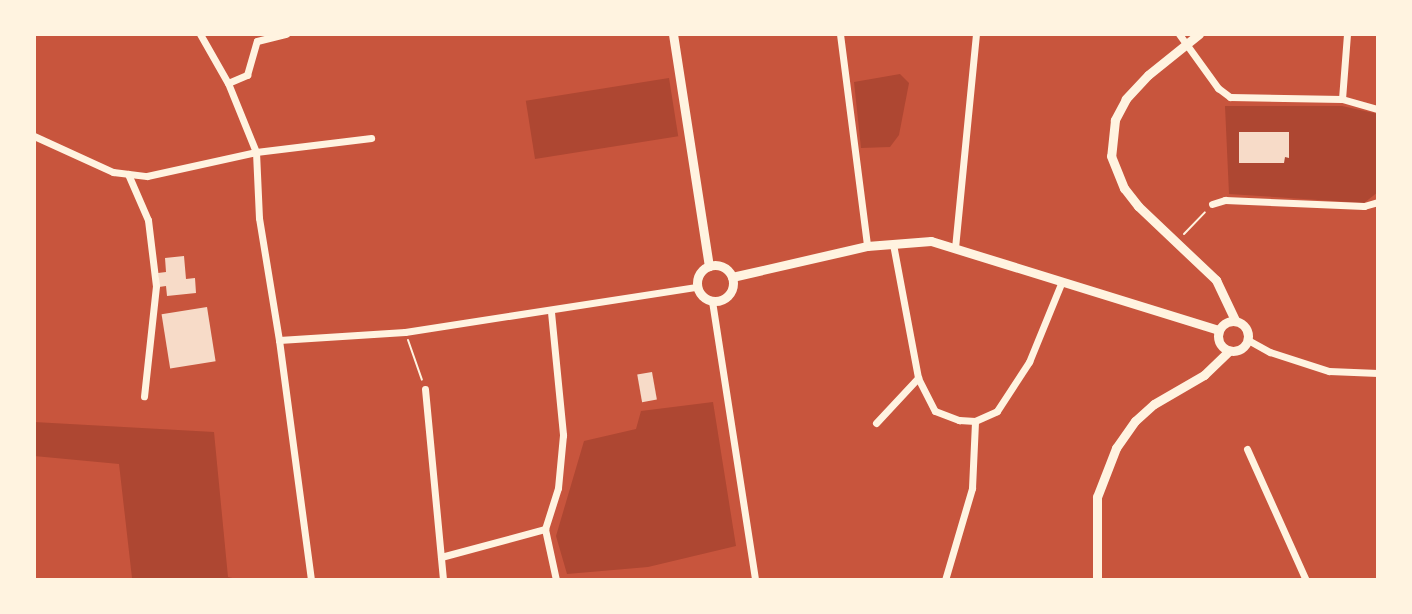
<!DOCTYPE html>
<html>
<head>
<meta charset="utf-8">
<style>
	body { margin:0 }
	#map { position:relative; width:1412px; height:614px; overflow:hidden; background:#c8553d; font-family:"IBM Plex Sans",sans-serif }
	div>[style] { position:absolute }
	.green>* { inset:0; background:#ae4732; transform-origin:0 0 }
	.building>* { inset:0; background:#f7dbc8; transform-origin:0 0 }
	.path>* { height:2px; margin:-1px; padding:0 1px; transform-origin:1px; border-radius:1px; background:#fff3e0 }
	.minor>* { height:7px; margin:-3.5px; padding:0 3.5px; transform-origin:3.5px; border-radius:3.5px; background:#fff3e0 }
	.tertiary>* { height:9px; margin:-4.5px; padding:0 4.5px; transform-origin:4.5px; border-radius:4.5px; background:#fff3e0 }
	.tertiary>.ring { margin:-4.5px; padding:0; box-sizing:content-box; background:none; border:9px solid #fff3e0; border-radius:50% }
	span { translate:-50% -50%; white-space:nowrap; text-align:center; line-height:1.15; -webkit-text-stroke:8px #fff3e0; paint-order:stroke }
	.frame { position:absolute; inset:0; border:36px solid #fff3e0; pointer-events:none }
</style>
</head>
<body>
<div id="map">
	<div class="green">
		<div style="clip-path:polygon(900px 74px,909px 83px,899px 135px,890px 147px,861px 148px,854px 82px)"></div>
		<div style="left:669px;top:78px;width:59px;height:145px;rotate:81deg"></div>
		<div style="clip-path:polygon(1225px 106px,1342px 106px,1378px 114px,1378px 192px,1364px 203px,1229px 194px)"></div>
		<div style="clip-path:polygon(713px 402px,736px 546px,648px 567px,567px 574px,556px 536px,584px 441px,636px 429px,641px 411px)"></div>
		<div style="clip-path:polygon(34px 422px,214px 432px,228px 577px,241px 580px,125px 580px,132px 578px,119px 464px,34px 456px)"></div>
	</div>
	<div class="building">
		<div style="clip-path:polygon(1239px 132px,1289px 132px,1289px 158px,1285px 157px,1284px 163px,1239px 163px)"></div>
		<div style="clip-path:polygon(184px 256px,186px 279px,195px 278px,196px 293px,167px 296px,166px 286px,159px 287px,158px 273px,166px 272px,165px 258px)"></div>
		<div style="left:207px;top:307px;width:55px;height:46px;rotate:81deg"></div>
		<div style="left:652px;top:372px;width:28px;height:15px;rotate:80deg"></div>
	</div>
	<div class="path">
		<div style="left:1184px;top:234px;width:30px;rotate:-46deg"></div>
		<div style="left:408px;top:340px;width:42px;rotate:70.7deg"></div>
	</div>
	<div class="minor">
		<div style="left:200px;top:34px;width:56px;rotate:60.3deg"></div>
		<div style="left:228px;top:83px;width:74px;rotate:67.9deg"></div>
		<div style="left:256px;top:152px;width:66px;rotate:87.4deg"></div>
		<div style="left:259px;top:218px;width:124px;rotate:80.7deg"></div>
		<div style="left:279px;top:340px;width:242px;rotate:82.4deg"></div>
		<div style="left:840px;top:34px;width:214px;rotate:82.7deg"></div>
		<div style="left:1179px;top:34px;width:67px;rotate:54.2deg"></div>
		<div style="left:1218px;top:88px;width:15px;rotate:37deg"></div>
		<div style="left:1230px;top:97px;width:112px;rotate:1deg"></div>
		<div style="left:1342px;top:99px;width:37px;rotate:16deg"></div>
		<div style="left:228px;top:83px;width:21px;rotate:-23deg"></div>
		<div style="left:247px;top:75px;width:35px;rotate:-74deg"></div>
		<div style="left:257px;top:41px;width:30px;rotate:-14deg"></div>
		<div style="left:1342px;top:99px;width:65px;rotate:-85.6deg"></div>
		<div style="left:34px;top:136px;width:87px;rotate:24.5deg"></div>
		<div style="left:113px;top:172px;width:34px;rotate:7deg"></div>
		<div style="left:147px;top:176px;width:112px;rotate:-12.4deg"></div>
		<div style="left:256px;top:152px;width:116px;rotate:-6.9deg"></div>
		<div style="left:128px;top:174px;width:50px;rotate:66.5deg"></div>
		<div style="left:148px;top:220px;width:66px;rotate:83.1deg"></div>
		<div style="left:156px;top:286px;width:111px;rotate:96.2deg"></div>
		<div style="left:1212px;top:204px;width:14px;rotate:-17deg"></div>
		<div style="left:1225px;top:200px;width:139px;rotate:2.5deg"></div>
		<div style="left:1364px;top:206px;width:15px;rotate:-16deg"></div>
		<div style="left:893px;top:244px;width:136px;rotate:79.4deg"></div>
		<div style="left:918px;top:378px;width:37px;rotate:63deg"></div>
		<div style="left:935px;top:411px;width:26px;rotate:21deg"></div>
		<div style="left:959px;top:420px;width:16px;rotate:4deg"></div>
		<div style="left:975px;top:421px;width:24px;rotate:-24deg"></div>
		<div style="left:997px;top:411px;width:59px;rotate:-56.9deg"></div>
		<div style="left:1029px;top:362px;width:87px;rotate:-67.8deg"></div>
		<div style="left:955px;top:248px;width:215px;rotate:-84.4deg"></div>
		<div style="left:712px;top:301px;width:282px;rotate:81.2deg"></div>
		<div style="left:551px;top:312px;width:124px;rotate:84.4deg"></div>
		<div style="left:563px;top:435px;width:53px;rotate:95.4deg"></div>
		<div style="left:558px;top:488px;width:43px;rotate:107.6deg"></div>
		<div style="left:545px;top:529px;width:52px;rotate:77.8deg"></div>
		<div style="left:279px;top:340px;width:126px;rotate:-3.6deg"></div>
		<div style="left:405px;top:332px;width:295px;rotate:-8.8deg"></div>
		<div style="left:1248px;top:340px;width:25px;rotate:29deg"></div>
		<div style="left:1270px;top:352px;width:62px;rotate:17.9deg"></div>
		<div style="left:1329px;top:371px;width:49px;rotate:2.3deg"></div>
		<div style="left:425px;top:389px;width:192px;rotate:84.6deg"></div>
		<div style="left:876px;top:423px;width:62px;rotate:-47deg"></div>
		<div style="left:1247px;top:449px;width:144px;rotate:65.8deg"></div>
		<div style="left:441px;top:557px;width:108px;rotate:-15.1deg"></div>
		<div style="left:945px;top:580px;width:96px;rotate:-73.6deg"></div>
		<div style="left:972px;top:488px;width:67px;rotate:-87.4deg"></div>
	</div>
	<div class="tertiary">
		<div style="left:673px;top:34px;width:235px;rotate:81.2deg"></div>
		<div style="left:1199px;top:34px;width:65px;rotate:141.2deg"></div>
		<div style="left:1148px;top:75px;width:33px;rotate:133deg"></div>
		<div style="left:1126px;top:99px;width:24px;rotate:118deg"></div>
		<div style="left:1115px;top:120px;width:36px;rotate:96deg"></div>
		<div style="left:1111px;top:156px;width:35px;rotate:68deg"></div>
		<div style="left:1124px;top:188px;width:23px;rotate:52deg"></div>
		<div style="left:1138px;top:206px;width:108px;rotate:43.5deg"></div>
		<div style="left:1216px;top:280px;width:44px;rotate:64.6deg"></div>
		<div class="ring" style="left:697px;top:265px;width:27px;height:27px"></div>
		<div style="left:732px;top:277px;width:139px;rotate:-12.9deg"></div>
		<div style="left:867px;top:246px;width:64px;rotate:-4.5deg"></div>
		<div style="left:931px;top:241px;width:301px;rotate:17.2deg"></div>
		<div class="ring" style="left:1218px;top:321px;width:21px;height:21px"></div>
		<div style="left:1097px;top:580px;width:83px;rotate:-90deg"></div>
		<div style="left:1097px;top:497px;width:53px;rotate:-68.8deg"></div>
		<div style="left:1116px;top:448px;width:33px;rotate:-55deg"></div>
		<div style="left:1135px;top:421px;width:25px;rotate:-42deg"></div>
		<div style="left:1154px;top:404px;width:58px;rotate:-30.1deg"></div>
		<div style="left:1204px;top:375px;width:35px;rotate:-44deg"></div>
	</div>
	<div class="frame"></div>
</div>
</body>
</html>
